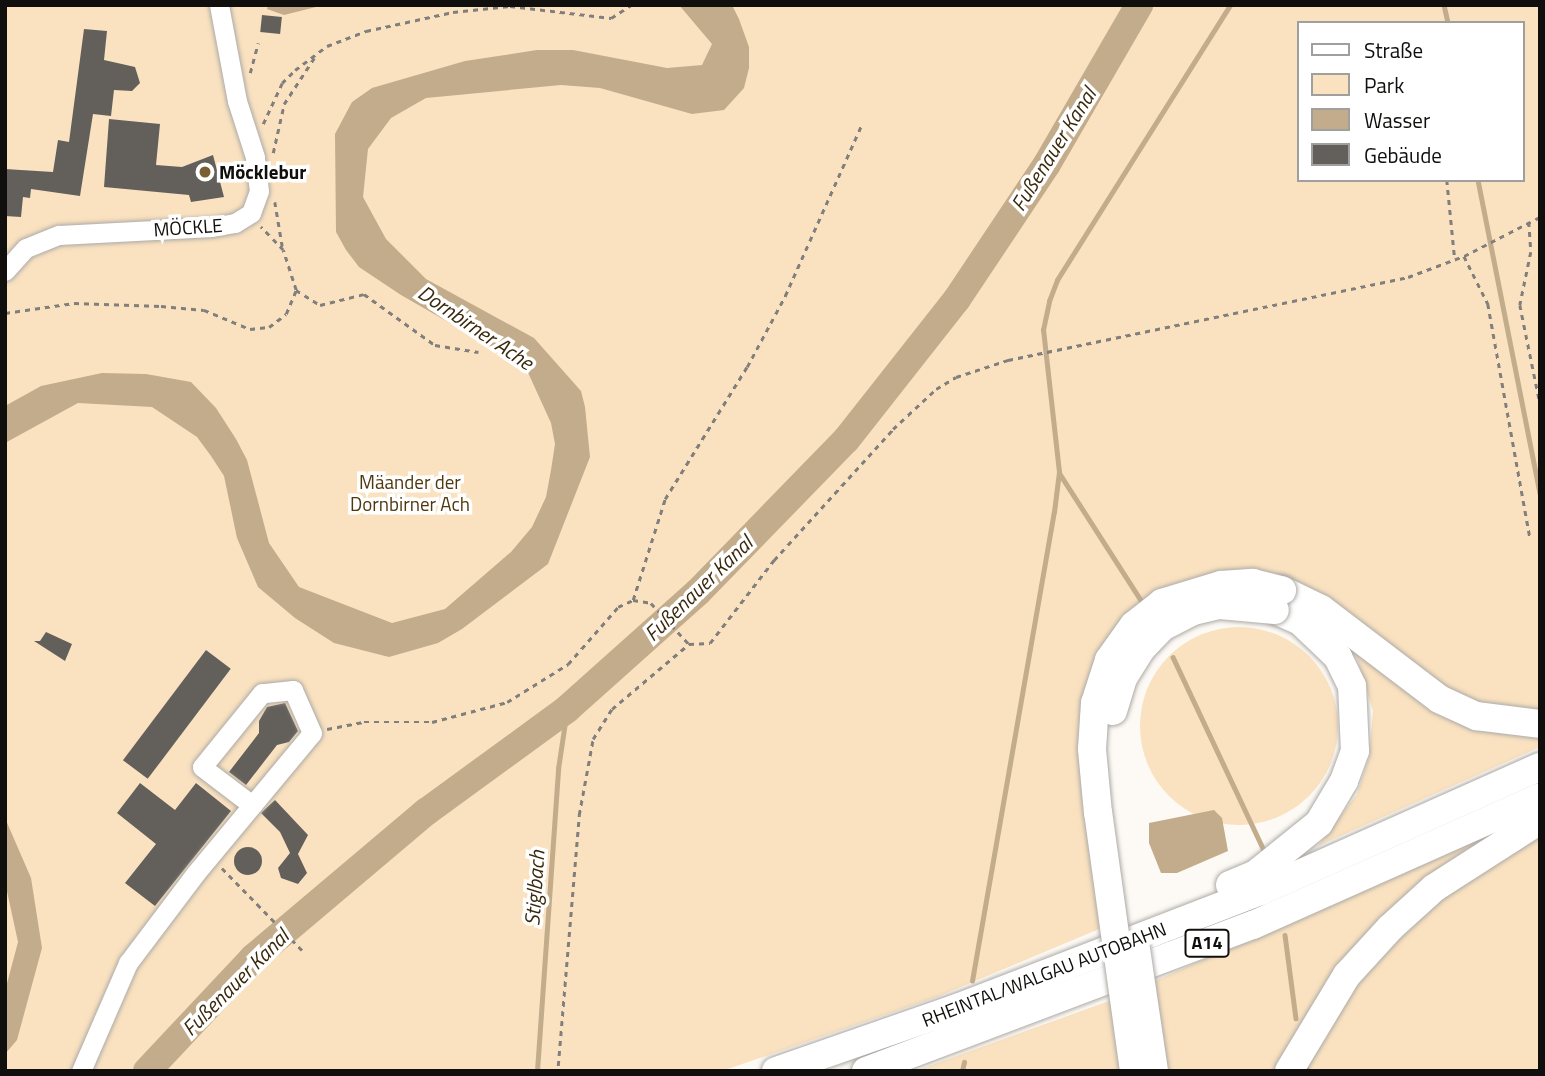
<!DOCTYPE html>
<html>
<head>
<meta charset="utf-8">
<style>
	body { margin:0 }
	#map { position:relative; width:1545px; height:1076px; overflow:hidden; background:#fdfaf5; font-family:"Titillium Web",sans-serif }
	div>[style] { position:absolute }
	.green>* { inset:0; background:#fae2c0 }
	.round { border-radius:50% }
	.water>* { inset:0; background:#c2ac8b }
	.stream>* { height:4.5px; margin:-2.25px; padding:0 2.25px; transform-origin:2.25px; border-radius:2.25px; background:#c2ac8b }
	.river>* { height:28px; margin:-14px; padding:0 14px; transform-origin:14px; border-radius:14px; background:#c2ac8b }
	.building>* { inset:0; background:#63605c; transform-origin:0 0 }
	.path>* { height:2.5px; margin-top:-1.25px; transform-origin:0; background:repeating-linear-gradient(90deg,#817f7c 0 5px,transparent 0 10px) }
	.roads { filter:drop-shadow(0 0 2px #adaaa6) drop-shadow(0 0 2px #adaaa6) }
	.minor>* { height:19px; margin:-9.5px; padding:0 9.5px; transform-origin:9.5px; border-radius:9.5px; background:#fff }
	.highway>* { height:28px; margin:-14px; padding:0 14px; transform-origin:14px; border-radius:14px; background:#fff }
	.bridges { filter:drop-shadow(0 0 2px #adaaa6) drop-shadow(0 0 2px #adaaa6) }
	.highway-bridge>* { height:28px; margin:-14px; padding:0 14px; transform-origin:14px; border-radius:14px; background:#fff }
	.dots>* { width:19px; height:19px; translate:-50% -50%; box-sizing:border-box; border:4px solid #fff; border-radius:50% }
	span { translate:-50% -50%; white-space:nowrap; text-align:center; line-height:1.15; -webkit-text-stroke:7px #fff; paint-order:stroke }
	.shield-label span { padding:2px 5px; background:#fff; border:2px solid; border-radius:5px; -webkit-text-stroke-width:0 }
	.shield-label { font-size:18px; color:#100f0d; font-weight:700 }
	.poi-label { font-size:19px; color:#100f0d; font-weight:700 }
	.left { translate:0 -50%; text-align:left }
	.street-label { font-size:19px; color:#100f0d }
	.park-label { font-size:19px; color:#50380e }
	.water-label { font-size:21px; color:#39280c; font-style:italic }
	.frame { position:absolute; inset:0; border:7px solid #100f0d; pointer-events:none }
	.legend { position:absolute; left:1297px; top:21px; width:228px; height:161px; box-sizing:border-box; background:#fff; border:2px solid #9f9f9e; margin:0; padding:9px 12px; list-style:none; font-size:21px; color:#100f0d }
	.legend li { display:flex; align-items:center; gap:14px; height:35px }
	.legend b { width:35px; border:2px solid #9f9f9e }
</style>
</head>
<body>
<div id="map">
	<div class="green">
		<div style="clip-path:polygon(evenodd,5px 5px,1540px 5px,1540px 717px,1515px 717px,1433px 685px,1285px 581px,1096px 667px,1104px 927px,937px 997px,722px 1071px,5px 1071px,5px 5px,1298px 23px,1522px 23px,1522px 180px,1298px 180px,1298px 23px)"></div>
		<div class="round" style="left:1140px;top:627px;width:198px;height:198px"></div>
		<div style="clip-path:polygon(1353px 645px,1418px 699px,1475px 731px,1540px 733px,1540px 747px,1318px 846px,1357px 794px,1369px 758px,1373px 711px)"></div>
		<div style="clip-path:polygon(1540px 812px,1540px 1071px,915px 1071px,1109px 1001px)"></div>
	</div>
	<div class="water">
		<div style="clip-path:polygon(268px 5px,324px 5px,284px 15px,267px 9px)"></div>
		<div style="clip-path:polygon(679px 5px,732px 5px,739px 19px,749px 47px,749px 68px,744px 88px,724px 110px,692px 114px,600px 88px,561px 85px,426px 98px,391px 118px,368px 149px,363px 197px,386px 239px,426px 279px,534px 338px,581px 391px,585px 407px,590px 457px,548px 564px,462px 629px,438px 643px,389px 657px,334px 643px,295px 618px,258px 587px,237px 538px,224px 476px,211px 456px,197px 437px,152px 407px,78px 403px,5px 443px,5px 406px,41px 386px,102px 373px,146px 374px,191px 382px,216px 408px,236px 439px,247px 460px,269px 543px,299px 587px,392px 623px,445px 609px,511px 552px,532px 527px,546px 497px,551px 470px,555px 444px,551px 423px,525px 366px,401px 295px,359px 267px,346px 250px,336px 232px,335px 134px,352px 102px,372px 88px,465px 61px,537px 50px,573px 50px,667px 68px,702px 65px,712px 44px)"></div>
		<div style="clip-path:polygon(1214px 810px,1222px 818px,1228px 851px,1177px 873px,1161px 873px,1149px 843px,1149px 823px)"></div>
		<div style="clip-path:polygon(5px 818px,31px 878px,42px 948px,17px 1040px,5px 1054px,5px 991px,18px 942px,5px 882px)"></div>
	</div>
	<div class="stream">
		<div style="left:1444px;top:5px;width:18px;rotate:77deg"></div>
		<div style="left:1478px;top:180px;width:319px;rotate:78.8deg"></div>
		<div style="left:1060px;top:474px;width:156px;rotate:57.3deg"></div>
		<div style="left:1173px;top:657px;width:213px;rotate:64.8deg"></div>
		<div style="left:1285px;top:935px;width:84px;rotate:82.5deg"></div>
		<div style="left:972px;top:981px;width:476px;rotate:-80.1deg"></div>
		<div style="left:1054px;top:512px;width:40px;rotate:-82.9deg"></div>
		<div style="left:1059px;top:472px;width:143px;rotate:-96.4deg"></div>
		<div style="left:1043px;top:330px;width:30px;rotate:-78deg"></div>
		<div style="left:1049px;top:301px;width:22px;rotate:-69deg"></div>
		<div style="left:1057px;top:280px;width:325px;rotate:-57.8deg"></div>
		<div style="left:1307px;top:1069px;width:2px;rotate:63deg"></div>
		<div style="left:537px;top:1071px;width:303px;rotate:-86deg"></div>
		<div style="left:558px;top:769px;width:61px;rotate:-81.5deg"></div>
		<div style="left:962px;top:1071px;width:9px;rotate:-77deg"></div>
	</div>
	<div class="river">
		<div style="left:147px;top:1071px;width:155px;rotate:-46.8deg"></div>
		<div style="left:253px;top:958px;width:226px;rotate:-40.2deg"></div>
		<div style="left:426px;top:812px;width:175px;rotate:-36.1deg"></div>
		<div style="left:567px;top:709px;width:176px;rotate:-41.8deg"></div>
		<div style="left:698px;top:592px;width:212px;rotate:-45.8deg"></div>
		<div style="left:846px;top:440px;width:179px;rotate:-51.8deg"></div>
		<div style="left:957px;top:299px;width:162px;rotate:-56.3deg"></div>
		<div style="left:1047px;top:164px;width:184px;rotate:-59.9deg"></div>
	</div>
	<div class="building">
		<div style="left:262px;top:15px;width:20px;height:17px;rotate:6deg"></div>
		<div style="clip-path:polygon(84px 29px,107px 31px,104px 60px,135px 67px,140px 83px,132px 91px,114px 90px,111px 116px,93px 114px,80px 196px,31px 189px,30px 198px,23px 197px,21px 217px,5px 216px,5px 169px,53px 172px,58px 140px,69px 142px)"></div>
		<div style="clip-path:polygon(109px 119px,160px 124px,156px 165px,182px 167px,213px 155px,224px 197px,191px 202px,189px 195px,104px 187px)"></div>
		<div style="clip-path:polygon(46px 632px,72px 644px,65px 661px,34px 641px,40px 641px)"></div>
		<div style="left:206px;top:650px;width:31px;height:138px;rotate:37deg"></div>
		<div style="clip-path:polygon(285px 703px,298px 731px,289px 742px,277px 745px,246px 785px,229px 772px,259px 733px,259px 721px,267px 707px)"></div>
		<div style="clip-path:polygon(140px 783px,175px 810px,196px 783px,231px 811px,155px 906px,125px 883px,156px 844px,117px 813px)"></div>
		<div style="clip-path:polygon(275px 800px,308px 835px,298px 854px,307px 873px,298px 884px,281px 878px,278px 868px,290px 853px,280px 832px,261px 813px)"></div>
		<div class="round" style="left:234px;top:847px;width:28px;height:28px"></div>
	</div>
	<div class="path">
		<div style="left:250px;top:73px;width:31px;rotate:-75deg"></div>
		<div style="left:263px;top:124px;width:45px;rotate:-65.1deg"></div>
		<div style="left:282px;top:83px;width:18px;rotate:-45deg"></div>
		<div style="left:295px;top:70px;width:40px;rotate:-37deg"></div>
		<div style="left:327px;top:46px;width:42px;rotate:-21deg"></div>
		<div style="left:366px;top:31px;width:89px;rotate:-12.3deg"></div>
		<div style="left:453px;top:12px;width:57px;rotate:-6deg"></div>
		<div style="left:510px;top:6px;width:102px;rotate:6.8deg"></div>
		<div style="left:611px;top:18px;width:24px;rotate:-33deg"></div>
		<div style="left:273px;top:153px;width:50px;rotate:-77.3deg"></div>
		<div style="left:284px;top:104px;width:55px;rotate:-56.9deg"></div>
		<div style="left:1447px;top:180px;width:80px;rotate:84.3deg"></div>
		<div style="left:275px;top:202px;width:49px;rotate:80.5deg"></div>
		<div style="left:1529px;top:222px;width:30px;rotate:86deg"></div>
		<div style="left:1531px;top:252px;width:54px;rotate:101.7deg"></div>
		<div style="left:1520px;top:305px;width:100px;rotate:78.5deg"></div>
		<div style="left:1464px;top:256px;width:54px;rotate:63.4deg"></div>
		<div style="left:1488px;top:304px;width:237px;rotate:79.8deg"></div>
		<div style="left:296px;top:290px;width:28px;rotate:32deg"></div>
		<div style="left:320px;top:305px;width:45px;rotate:-14deg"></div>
		<div style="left:364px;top:294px;width:87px;rotate:35.7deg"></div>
		<div style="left:435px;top:345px;width:44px;rotate:9.2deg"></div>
		<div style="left:5px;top:313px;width:70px;rotate:-8.2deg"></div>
		<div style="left:74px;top:303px;width:87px;rotate:2deg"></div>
		<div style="left:161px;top:306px;width:43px;rotate:5.3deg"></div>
		<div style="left:204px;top:310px;width:50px;rotate:22.4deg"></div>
		<div style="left:250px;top:329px;width:19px;rotate:-6deg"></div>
		<div style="left:269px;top:327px;width:21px;rotate:-37deg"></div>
		<div style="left:286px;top:314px;width:26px;rotate:-67deg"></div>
		<div style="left:296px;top:290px;width:42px;rotate:-108deg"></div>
		<div style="left:283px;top:250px;width:32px;rotate:-134deg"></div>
		<div style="left:633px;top:600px;width:106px;rotate:-72.4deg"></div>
		<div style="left:665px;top:499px;width:155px;rotate:-58.2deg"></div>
		<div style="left:747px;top:367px;width:81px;rotate:-61.8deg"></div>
		<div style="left:785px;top:296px;width:186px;rotate:-65.9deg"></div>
		<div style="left:327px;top:729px;width:38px;rotate:-11deg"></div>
		<div style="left:364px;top:722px;width:68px"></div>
		<div style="left:432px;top:722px;width:78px;rotate:-14.9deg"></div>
		<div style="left:507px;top:702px;width:72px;rotate:-31.9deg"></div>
		<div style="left:568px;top:664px;width:76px;rotate:-48.7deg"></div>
		<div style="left:618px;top:607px;width:17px;rotate:-25deg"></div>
		<div style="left:633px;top:600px;width:18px;rotate:9deg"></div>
		<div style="left:651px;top:603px;width:56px;rotate:47.2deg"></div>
		<div style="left:689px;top:644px;width:21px;rotate:-3deg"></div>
		<div style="left:710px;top:643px;width:105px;rotate:-52.4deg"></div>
		<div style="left:774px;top:560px;width:177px;rotate:-47.7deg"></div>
		<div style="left:893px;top:429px;width:59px;rotate:-42.9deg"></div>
		<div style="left:936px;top:389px;width:23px;rotate:-31deg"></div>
		<div style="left:956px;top:377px;width:55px;rotate:-18.1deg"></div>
		<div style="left:1008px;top:360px;width:409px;rotate:-11.7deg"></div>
		<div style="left:1408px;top:277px;width:60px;rotate:-20.6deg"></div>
		<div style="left:1464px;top:256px;width:85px;rotate:-27.2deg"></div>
		<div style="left:222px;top:868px;width:116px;rotate:45.7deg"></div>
		<div style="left:558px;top:1066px;width:252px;rotate:-85.2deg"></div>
		<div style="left:579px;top:815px;width:77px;rotate:-79.6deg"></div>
		<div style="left:593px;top:739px;width:36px;rotate:-58deg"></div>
		<div style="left:612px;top:709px;width:101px;rotate:-40.2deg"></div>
	</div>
	<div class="roads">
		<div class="minor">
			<div style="left:5px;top:271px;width:31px;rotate:-48deg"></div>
			<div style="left:26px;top:248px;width:35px;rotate:-22deg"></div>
			<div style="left:59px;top:235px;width:153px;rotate:-3deg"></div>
			<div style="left:212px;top:227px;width:23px;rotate:-10deg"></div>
			<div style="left:235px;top:223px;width:19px;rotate:-32deg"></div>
			<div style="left:251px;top:213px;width:23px;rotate:-70deg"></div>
			<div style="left:259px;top:191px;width:34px;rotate:-97deg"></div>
			<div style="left:255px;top:157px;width:59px;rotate:-107.8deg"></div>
			<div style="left:237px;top:101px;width:98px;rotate:-100.6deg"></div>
			<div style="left:81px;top:1071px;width:118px;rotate:-66.5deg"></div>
			<div style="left:128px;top:963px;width:111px;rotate:-53deg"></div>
			<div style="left:195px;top:874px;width:183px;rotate:-50.3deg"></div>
			<div style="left:312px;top:733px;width:47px;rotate:-113.8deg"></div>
			<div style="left:293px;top:690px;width:31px;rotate:174deg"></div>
			<div style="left:262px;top:693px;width:95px;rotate:129deg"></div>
			<div style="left:202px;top:767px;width:63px;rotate:37.2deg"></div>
		</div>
		<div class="highway">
			<div style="left:1282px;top:590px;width:43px;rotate:26deg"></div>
			<div style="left:1321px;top:609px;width:148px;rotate:37.3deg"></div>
			<div style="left:1439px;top:699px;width:41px;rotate:24.7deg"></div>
			<div style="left:1476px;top:716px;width:64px;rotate:7.1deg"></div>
			<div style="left:1230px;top:885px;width:28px;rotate:-23deg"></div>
			<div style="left:1256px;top:874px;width:81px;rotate:-39deg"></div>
			<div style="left:1319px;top:823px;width:49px;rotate:-59.2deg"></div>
			<div style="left:1344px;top:781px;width:32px;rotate:-70deg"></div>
			<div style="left:1355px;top:751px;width:65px;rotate:-92.6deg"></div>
			<div style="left:1352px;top:686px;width:32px;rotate:-116deg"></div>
			<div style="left:1338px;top:657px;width:52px;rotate:-136.5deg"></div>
			<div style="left:1300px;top:621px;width:27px;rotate:-156deg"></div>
			<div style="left:776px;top:1071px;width:192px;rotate:-19.2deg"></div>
			<div style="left:957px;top:1008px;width:326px;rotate:-21.1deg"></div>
			<div style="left:1261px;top:891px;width:305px;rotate:-24deg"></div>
			<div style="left:866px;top:1071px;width:414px;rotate:-20.7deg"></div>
			<div style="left:1253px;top:925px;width:314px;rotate:-24deg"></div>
			<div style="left:1289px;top:1071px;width:112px;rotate:-58.9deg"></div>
			<div style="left:1347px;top:975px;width:64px;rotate:-47.5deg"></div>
			<div style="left:1390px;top:928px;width:59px;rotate:-42.3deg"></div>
			<div style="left:1434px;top:888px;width:126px;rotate:-32.7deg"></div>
		</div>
	</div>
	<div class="bridges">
		<div class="highway-bridge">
			<div style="left:1113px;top:711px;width:34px;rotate:-73deg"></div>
			<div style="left:1123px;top:678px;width:36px;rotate:-58deg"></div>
			<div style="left:1142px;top:648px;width:29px;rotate:-46deg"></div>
			<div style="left:1162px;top:627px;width:35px;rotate:-27deg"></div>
			<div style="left:1193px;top:611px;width:28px;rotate:-13deg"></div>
			<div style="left:1220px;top:605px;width:55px;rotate:5.2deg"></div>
			<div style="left:1136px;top:949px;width:123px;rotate:81.6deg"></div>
			<div style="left:1134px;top:1071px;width:260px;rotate:-97.9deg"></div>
			<div style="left:1098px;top:813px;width:64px;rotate:-95.4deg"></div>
			<div style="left:1092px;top:749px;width:46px;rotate:-86.3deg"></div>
			<div style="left:1095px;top:703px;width:45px;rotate:-72deg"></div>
			<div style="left:1109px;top:660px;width:43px;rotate:-54.5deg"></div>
			<div style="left:1134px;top:625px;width:36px;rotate:-38deg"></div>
			<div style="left:1162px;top:603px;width:62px;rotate:-17deg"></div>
			<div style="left:1221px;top:585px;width:32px;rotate:-4deg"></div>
			<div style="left:1253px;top:583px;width:30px;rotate:14deg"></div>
		</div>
	</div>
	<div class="dots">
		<div style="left:205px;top:172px;background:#7b5f32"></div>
	</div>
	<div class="shield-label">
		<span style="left:1207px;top:943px">A14</span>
	</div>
	<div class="poi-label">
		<span class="left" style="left:219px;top:172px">Möcklebur</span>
	</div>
	<div class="street-label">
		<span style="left:188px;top:227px;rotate:-4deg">MÖCKLE</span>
		<span style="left:1044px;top:974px;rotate:-21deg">RHEINTAL/WALGAU AUTOBAHN</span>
	</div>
	<div class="park-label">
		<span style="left:410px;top:493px">Mäander der<br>Dornbirner Ach</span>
	</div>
	<div class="water-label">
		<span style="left:1053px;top:149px;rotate:-58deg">Fußenauer Kanal</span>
		<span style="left:476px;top:327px;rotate:34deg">Dornbirner Ache</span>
		<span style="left:698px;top:588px;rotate:-44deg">Fußenauer Kanal</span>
		<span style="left:534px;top:888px;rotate:-86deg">Stiglbach</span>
		<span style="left:235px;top:982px;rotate:-45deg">Fußenauer Kanal</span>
	</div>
	<div class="frame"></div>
	<ul class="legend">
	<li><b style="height:9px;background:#fff"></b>Straße</li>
	<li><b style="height:19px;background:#fae2c0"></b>Park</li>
	<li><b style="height:19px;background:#c2ac8b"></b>Wasser</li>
	<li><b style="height:19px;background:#63605c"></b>Gebäude</li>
	</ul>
</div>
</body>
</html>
